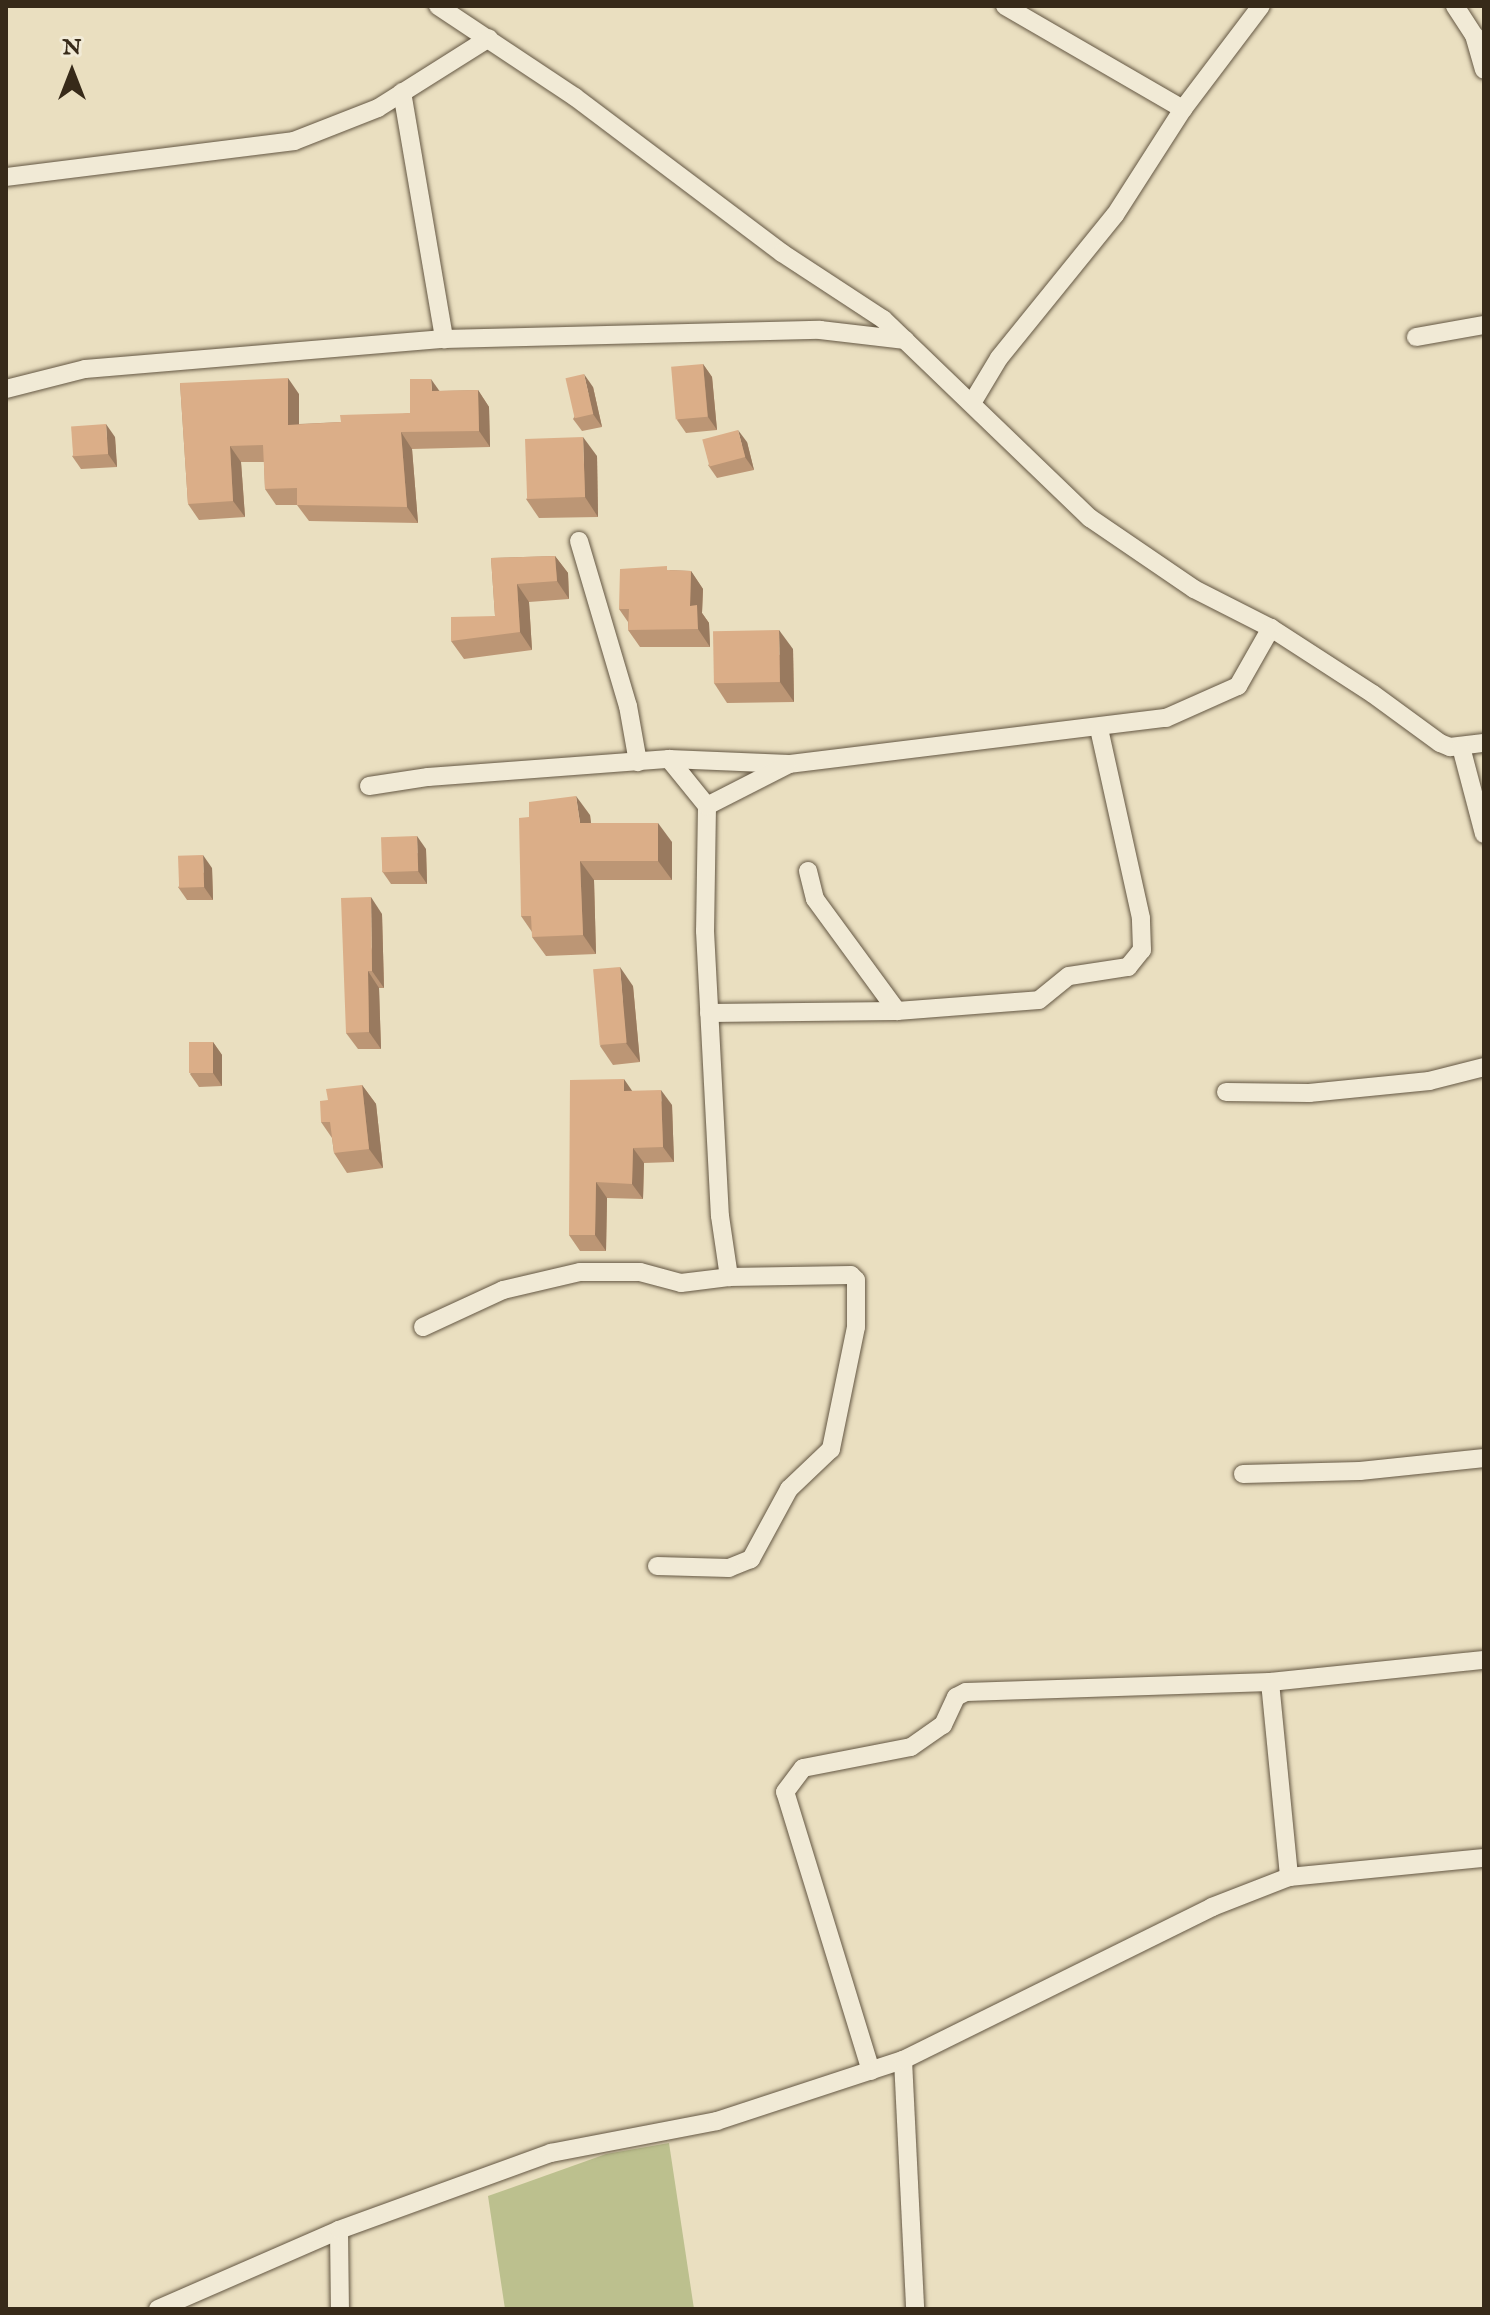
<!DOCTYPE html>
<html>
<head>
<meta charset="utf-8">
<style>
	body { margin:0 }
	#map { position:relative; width:1490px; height:2315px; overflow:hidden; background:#eadfc0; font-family:"IM FELL English",serif }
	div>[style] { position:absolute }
	.green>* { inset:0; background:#bcc08e }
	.roads { filter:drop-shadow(0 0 2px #645743) drop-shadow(0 0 2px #645743) }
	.minor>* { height:18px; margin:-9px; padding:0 9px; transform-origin:9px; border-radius:9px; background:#f1ead6 }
	.wall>* { inset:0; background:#bc9675 }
	.shaded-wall>* { inset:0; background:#997a5f }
	.building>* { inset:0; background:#dbae88; transform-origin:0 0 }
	span { translate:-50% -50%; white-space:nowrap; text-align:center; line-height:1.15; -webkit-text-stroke:8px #f1ead6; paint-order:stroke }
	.frame { position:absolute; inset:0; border:8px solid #372a19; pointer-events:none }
	.north { position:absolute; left:32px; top:32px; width:80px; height:80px; -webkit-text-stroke:6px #f1ead6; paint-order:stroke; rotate:0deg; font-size:22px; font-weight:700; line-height:32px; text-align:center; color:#372a19 }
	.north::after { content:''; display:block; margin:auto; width:28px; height:36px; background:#372a19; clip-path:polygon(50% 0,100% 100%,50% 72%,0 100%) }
</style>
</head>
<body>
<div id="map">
	<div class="green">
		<div style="clip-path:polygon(669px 2143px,694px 2309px,505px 2309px,488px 2196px,606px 2154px)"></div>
	</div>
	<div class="roads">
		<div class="minor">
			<div style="left:438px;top:6px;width:164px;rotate:33.6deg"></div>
			<div style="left:575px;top:97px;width:259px;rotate:37deg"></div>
			<div style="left:782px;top:253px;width:121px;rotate:33.2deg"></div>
			<div style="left:883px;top:319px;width:287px;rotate:43.9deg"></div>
			<div style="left:1090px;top:518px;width:126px;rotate:34.3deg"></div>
			<div style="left:1194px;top:589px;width:86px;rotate:26.9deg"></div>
			<div style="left:1271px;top:628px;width:121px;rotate:32.9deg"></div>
			<div style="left:1373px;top:694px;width:83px;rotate:36.2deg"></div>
			<div style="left:1440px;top:743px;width:11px;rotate:22deg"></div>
			<div style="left:1450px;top:747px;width:34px;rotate:-7deg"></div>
			<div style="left:1005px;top:6px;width:206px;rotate:30.1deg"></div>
			<div style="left:1455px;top:6px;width:35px;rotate:57deg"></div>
			<div style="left:1474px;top:35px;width:36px;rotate:74deg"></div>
			<div style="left:402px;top:92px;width:251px;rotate:80.3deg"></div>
			<div style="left:6px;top:177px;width:290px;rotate:-7.1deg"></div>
			<div style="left:294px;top:141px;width:90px;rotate:-21.4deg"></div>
			<div style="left:378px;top:108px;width:131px;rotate:-32.2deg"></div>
			<div style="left:1416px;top:337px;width:69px;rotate:-10deg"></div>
			<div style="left:6px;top:389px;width:81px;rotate:-14.2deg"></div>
			<div style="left:85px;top:369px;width:360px;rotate:-4.8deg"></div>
			<div style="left:444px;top:339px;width:376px;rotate:-1.4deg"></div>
			<div style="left:820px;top:330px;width:86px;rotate:6.7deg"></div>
			<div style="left:972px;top:403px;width:52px;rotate:-59deg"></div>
			<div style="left:999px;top:358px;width:184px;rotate:-51deg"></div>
			<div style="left:1115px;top:215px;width:126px;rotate:-57.3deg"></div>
			<div style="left:1183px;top:109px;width:129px;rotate:-52.9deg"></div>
			<div style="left:579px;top:541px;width:172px;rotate:73.5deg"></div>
			<div style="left:628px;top:706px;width:57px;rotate:79.9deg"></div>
			<div style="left:1461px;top:747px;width:90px;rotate:75.2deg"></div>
			<div style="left:669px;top:759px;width:60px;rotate:51deg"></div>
			<div style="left:707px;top:806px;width:125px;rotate:90.9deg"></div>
			<div style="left:705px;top:931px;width:285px;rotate:87deg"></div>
			<div style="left:720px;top:1216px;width:62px;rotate:81.6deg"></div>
			<div style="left:369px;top:786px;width:60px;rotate:-8.7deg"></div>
			<div style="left:428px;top:777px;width:242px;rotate:-4.3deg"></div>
			<div style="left:669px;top:759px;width:120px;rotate:2.4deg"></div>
			<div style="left:789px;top:764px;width:380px;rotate:-7deg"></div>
			<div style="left:1166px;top:718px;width:79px;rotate:-24deg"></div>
			<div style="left:1238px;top:686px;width:67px;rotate:-60.4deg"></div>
			<div style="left:707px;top:806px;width:90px;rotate:-27.1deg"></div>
			<div style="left:808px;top:871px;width:29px;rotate:76deg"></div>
			<div style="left:815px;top:899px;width:139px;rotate:53.8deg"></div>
			<div style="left:709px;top:1013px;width:188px;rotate:-0.6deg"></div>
			<div style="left:897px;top:1011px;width:142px;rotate:-4.4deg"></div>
			<div style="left:1039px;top:1000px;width:38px;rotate:-39deg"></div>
			<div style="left:1069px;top:976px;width:60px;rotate:-8.7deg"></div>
			<div style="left:1128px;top:967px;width:22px;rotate:-51deg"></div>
			<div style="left:1142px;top:950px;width:32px;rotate:-92deg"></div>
			<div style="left:1141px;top:918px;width:194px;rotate:-102.5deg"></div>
			<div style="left:1226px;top:1092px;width:83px;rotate:0.7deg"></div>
			<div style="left:1309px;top:1093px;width:121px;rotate:-5.7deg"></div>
			<div style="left:1429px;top:1081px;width:57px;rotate:-14.3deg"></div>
			<div style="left:423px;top:1327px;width:88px;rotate:-24.8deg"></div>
			<div style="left:503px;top:1290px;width:79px;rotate:-13.2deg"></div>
			<div style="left:580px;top:1272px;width:60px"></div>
			<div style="left:640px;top:1272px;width:42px;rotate:15deg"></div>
			<div style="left:681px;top:1283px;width:48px;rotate:-7.1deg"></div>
			<div style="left:729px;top:1277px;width:122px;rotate:-0.9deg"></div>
			<div style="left:851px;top:1275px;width:7px;rotate:45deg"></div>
			<div style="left:856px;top:1280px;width:47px;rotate:90deg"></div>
			<div style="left:856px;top:1327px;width:125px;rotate:101.6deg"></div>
			<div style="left:831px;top:1449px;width:58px;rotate:136.4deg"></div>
			<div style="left:789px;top:1489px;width:80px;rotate:118.5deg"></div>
			<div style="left:751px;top:1559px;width:24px;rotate:158deg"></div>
			<div style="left:729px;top:1568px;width:72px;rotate:-178.4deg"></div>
			<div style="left:1243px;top:1474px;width:117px;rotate:-1.5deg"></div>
			<div style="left:1360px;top:1471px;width:125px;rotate:-6deg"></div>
			<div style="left:1270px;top:1682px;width:196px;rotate:84.4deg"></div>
			<div style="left:903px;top:2060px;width:249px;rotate:87.2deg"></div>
			<div style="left:871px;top:2071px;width:292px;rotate:-107.1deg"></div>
			<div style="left:785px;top:1792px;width:30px;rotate:-53deg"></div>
			<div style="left:803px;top:1768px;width:110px;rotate:-11deg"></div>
			<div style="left:911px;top:1747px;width:39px;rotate:-35deg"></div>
			<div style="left:943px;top:1725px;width:31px;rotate:-65deg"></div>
			<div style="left:956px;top:1697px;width:11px;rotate:-27deg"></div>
			<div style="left:966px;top:1692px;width:304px;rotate:-1.9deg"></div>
			<div style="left:1270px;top:1682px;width:215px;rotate:-5.9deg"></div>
			<div style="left:339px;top:2230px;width:79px;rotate:89.3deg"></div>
			<div style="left:158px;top:2309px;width:197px;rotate:-23.6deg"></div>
			<div style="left:339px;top:2230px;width:226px;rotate:-20deg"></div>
			<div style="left:551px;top:2153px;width:169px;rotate:-10.9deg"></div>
			<div style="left:717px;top:2121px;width:196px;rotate:-18.2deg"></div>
			<div style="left:903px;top:2060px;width:345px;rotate:-26.3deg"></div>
			<div style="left:1212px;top:1907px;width:83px;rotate:-21.3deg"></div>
			<div style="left:1289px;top:1877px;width:196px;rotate:-5.6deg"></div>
		</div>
	</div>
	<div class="wall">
		<div style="clip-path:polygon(703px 364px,712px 377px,717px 430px,686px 433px,677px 420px)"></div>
		<div style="clip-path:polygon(180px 383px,299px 394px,299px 424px,341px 422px,410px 413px,440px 391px,478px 390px,489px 407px,490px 447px,412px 449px,418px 523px,309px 521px,297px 505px,276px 505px,265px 489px,264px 462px,241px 462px,245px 517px,199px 520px,188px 504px)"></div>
		<div style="clip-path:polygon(593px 387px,602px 427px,582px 431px,573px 419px)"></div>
		<div style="clip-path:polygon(115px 437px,117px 467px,81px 469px,72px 456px)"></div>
		<div style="clip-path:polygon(747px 442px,754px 470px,717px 478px,708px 465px)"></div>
		<div style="clip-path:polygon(597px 456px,598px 517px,539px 518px,526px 499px)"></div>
		<div style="clip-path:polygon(555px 556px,568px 573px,569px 599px,529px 602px,532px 650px,464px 659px,451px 641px,495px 616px,491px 558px)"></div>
		<div style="clip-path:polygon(670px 570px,691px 571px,703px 589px,702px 613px,709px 623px,710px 647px,640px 647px,628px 630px,628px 622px,619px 609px)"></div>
		<div style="clip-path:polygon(793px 649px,794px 702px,727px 703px,714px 683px)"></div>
		<div style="clip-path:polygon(590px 815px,591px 823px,672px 842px,672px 880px,594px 880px,596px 954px,546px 956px,532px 937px,532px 932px,521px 916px)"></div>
		<div style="clip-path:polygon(426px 849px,427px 884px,391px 884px,382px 871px)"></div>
		<div style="clip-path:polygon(212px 868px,213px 900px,187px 900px,178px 887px)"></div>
		<div style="clip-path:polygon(382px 914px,384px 988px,379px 988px,381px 1049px,358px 1049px,346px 1033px)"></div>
		<div style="clip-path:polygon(633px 986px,640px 1062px,613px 1065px,600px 1046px)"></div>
		<div style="clip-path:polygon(213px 1042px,222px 1055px,222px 1086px,199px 1087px,190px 1074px)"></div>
		<div style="clip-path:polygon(362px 1085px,376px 1104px,383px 1168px,347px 1173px,334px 1153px,332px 1138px,321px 1122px,328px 1100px)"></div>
		<div style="clip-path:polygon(632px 1091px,672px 1105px,674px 1162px,644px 1163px,643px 1199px,607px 1198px,606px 1251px,580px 1251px,569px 1235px)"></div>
	</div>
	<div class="shaded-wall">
		<div style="clip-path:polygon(703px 364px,712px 377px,717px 430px,708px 417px)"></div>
		<div style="clip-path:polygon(584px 374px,593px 387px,602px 427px,593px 414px)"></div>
		<div style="clip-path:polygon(288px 378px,299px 394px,299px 441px,288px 425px)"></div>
		<div style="clip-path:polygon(431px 379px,443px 396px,432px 391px)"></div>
		<div style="clip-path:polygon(478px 390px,489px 407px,490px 447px,479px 431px)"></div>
		<div style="clip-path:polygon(106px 424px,115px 437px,117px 467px,108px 454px)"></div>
		<div style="clip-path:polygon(738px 430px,747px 442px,754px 470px,745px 457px)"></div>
		<div style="clip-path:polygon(401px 432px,412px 449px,418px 523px,407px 507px)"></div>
		<div style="clip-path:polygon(583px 437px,597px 456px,598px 517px,585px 497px)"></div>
		<div style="clip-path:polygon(230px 446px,241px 462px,245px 517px,233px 501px)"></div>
		<div style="clip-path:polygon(555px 556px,568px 573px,569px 599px,557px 581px)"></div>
		<div style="clip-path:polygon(691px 571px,703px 589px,702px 613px,709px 623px,710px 647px,698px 629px,690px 606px)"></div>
		<div style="clip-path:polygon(517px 584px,529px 602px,532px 650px,520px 632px)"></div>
		<div style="clip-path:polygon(779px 630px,793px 649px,794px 702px,780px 682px)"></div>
		<div style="clip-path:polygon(576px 796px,590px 815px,593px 842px,580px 823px)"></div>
		<div style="clip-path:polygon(658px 823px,672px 842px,672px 880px,658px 861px)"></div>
		<div style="clip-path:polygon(417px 836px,426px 849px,427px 884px,418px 871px)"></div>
		<div style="clip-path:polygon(203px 855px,212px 868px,213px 900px,204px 887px)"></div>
		<div style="clip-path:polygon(580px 861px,594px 880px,596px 954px,583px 935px)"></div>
		<div style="clip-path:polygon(371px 897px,382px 914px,384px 988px,372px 971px)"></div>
		<div style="clip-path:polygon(620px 967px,633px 986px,640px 1062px,626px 1043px)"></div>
		<div style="clip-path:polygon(368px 971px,379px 988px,381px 1049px,369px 1032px)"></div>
		<div style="clip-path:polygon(213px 1042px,222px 1055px,222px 1086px,213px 1073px)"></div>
		<div style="clip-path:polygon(624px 1079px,635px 1095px,624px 1091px)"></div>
		<div style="clip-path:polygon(362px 1085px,376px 1104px,383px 1168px,369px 1149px)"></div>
		<div style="clip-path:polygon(661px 1090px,672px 1105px,674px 1162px,663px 1147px)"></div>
		<div style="clip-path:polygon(633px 1148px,644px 1163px,643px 1199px,632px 1184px)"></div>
		<div style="clip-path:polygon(596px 1182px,607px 1198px,606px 1251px,595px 1235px)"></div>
	</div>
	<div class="building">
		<div style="left:703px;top:364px;width:53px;height:32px;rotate:85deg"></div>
		<div style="left:584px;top:374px;width:41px;height:19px;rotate:77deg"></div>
		<div style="clip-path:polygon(288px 378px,288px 425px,341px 422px,340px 415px,410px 413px,410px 379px,431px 379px,432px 391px,478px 390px,479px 431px,401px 432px,407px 507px,297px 505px,297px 488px,265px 489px,263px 445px,230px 446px,233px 501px,188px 504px,180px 383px)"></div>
		<div style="left:106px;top:424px;width:30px;height:35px;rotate:86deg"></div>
		<div style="left:738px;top:430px;width:28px;height:37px;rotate:75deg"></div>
		<div style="left:583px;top:437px;width:60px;height:58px;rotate:88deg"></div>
		<div style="clip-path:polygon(555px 556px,557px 581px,517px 584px,520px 632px,451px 641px,451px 617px,495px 616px,491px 558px)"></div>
		<div style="clip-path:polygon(667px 566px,667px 570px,691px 571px,690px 606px,697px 605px,698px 629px,628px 630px,629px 609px,619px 609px,620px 569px)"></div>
		<div style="left:779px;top:630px;width:52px;height:66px;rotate:89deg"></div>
		<div style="clip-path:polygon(576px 796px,580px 823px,658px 823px,658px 861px,580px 861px,583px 935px,532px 937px,531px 916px,521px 916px,519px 818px,529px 817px,529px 802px)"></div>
		<div style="left:417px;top:836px;width:35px;height:36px;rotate:88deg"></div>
		<div style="left:203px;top:855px;width:32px;height:25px;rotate:88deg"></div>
		<div style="clip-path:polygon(371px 897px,372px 971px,368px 971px,369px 1032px,346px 1033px,341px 898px)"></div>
		<div style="left:620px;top:967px;width:76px;height:27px;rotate:85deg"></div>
		<div style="left:213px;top:1042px;width:31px;height:24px;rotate:90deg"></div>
		<div style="clip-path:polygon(624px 1079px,624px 1091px,661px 1090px,663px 1147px,633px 1148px,632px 1184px,596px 1182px,595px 1235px,569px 1235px,570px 1080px)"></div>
		<div style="clip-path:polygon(362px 1085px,369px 1149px,334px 1153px,330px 1122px,321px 1122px,320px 1101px,328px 1100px,326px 1089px)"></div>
	</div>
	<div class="frame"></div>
	<div class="north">N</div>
</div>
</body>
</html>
